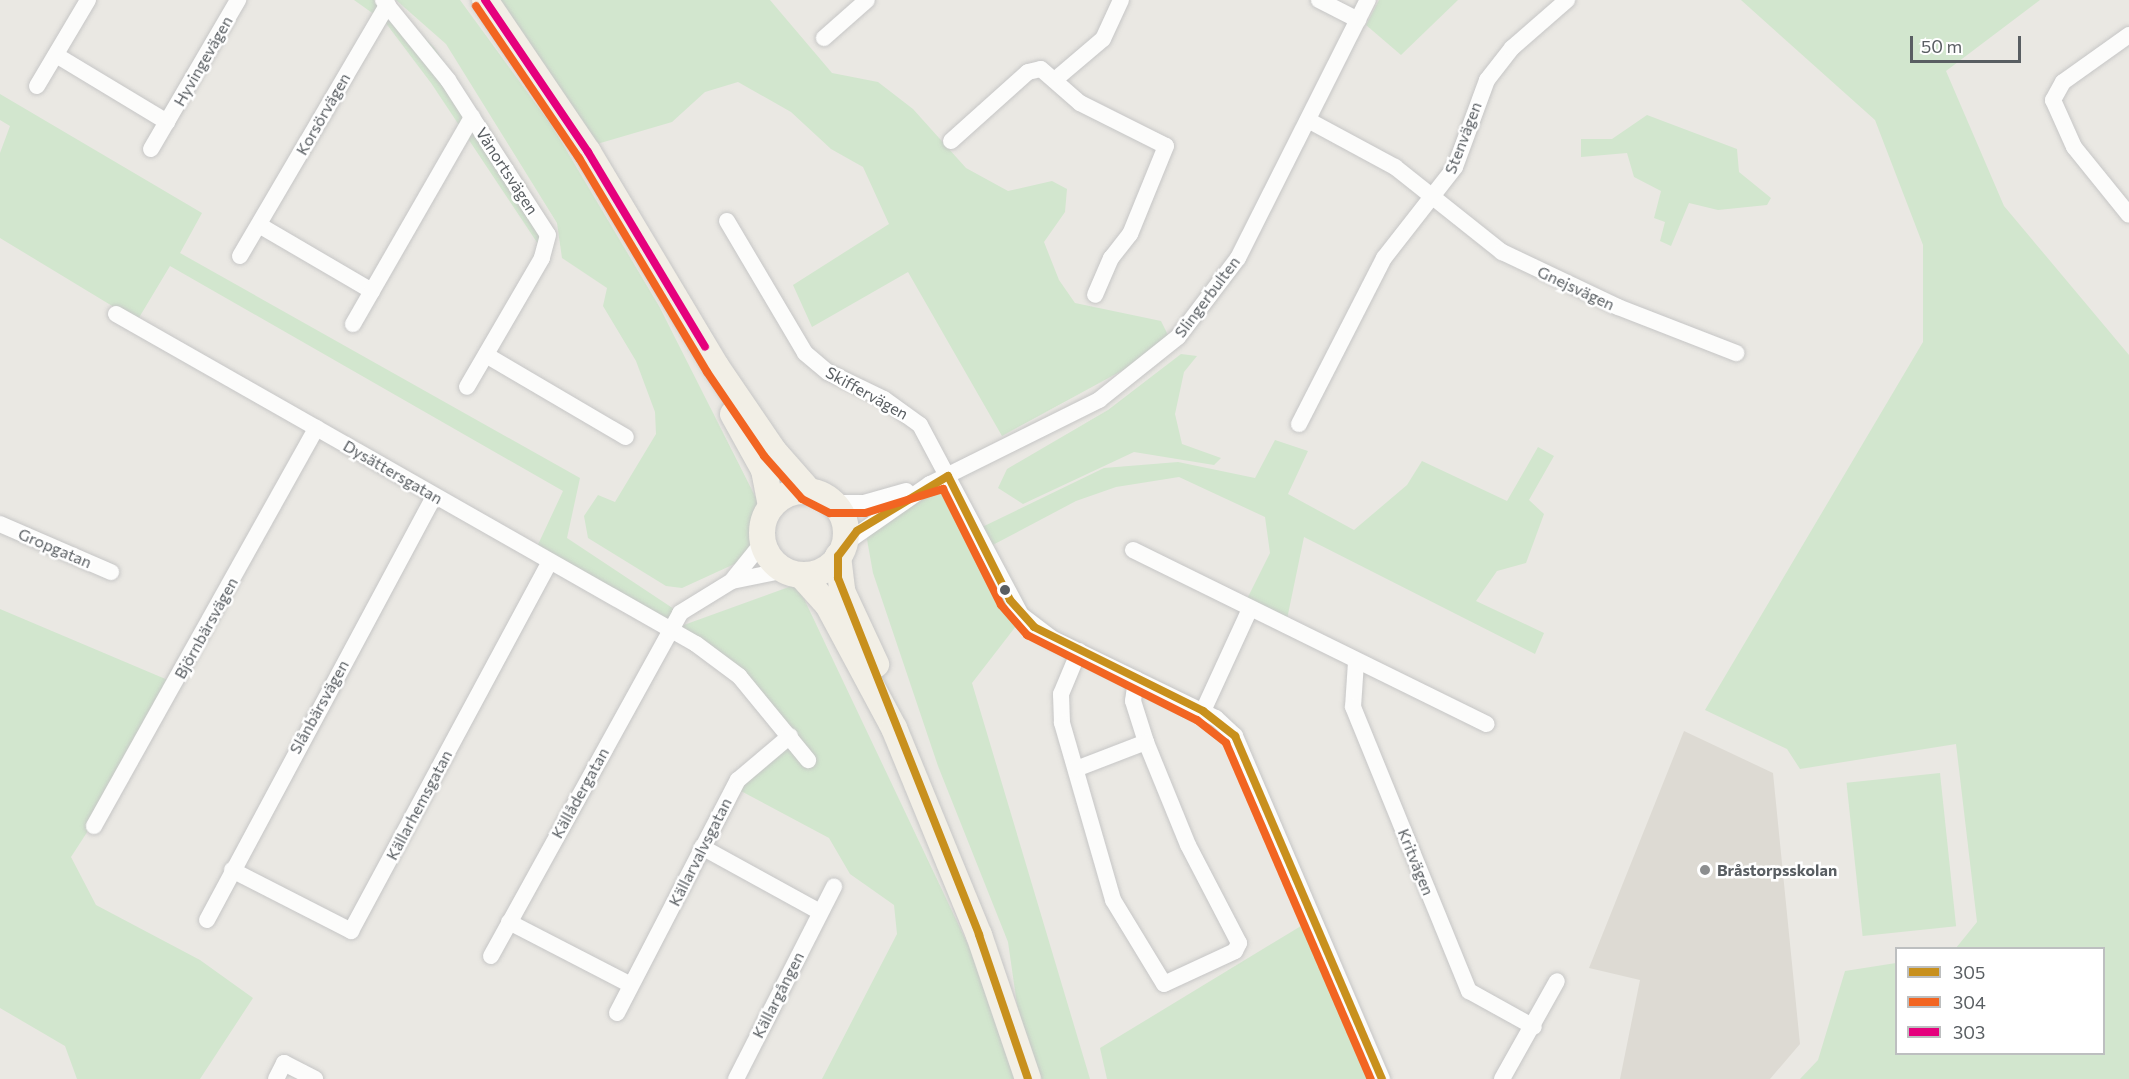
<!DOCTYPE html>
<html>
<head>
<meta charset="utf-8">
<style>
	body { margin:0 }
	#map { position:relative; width:2129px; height:1079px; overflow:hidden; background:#eae8e3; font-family:Commissioner,sans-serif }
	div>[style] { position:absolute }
	.education>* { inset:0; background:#dddad3 }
	.green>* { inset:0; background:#d2e6ce; transform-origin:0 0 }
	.roads { filter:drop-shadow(0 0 2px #c6c6c6) drop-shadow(0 0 2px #c6c6c6) }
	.minor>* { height:16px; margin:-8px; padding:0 8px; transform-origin:8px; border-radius:8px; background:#fcfcfb }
	.primary>* { height:26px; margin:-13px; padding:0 13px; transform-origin:13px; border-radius:13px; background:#f2efe6 }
	.primary>.ring { margin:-13px; padding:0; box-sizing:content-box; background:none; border:26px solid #f2efe6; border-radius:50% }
	.bus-1>* { height:8px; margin:-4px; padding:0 4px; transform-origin:4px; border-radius:4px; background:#c8901d }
	.bus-2>* { height:8px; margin:-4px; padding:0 4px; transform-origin:4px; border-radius:4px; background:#f26522 }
	.bus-3>* { height:8px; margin:-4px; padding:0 4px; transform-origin:4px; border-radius:4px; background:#e5007d }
	.dots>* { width:16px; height:16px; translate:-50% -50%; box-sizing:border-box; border:3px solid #fff; border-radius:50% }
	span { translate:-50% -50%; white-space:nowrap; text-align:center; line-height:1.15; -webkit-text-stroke:5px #fff; paint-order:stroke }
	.street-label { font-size:16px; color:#595e62 }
	.poi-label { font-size:16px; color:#595e62; font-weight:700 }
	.left { translate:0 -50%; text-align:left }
	.legend { position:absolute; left:1895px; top:947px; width:210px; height:108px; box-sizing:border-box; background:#fff; border:2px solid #bdbfc0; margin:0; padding:8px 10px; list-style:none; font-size:18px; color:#595e62 }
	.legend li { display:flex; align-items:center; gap:12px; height:30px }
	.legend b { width:30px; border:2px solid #bdbfc0 }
	.scale { position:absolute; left:1910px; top:36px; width:111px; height:27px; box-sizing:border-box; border:3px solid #595e62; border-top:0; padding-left:8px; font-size:18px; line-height:21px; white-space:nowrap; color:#595e62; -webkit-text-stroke:4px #fff; paint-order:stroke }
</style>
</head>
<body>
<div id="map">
	<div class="education">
		<div style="clip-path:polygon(1684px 731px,1773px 773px,1800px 1044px,1770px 1079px,1620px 1079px,1640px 980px,1589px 968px)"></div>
	</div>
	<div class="green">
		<div style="clip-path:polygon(354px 0,385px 0,434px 47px,555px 233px,548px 259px,431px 83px,385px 22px)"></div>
		<div style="clip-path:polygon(396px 0,460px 0,552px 126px,659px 306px,760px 506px,762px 535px,741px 561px,682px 588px,666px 586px,588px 538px,584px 516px,598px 495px,615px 502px,656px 434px,655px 412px,636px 361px,603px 306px,607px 288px,562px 258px,557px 223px,446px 44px)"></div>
		<div style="clip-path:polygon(496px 0,770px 0,832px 73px,878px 82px,913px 109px,966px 168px,1008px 191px,1052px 181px,1067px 189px,1065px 212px,1044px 242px,1059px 280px,1075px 303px,1161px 321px,1169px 337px,1125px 369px,1002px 436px,908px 272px,812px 327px,793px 285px,889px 224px,863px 167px,831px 149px,791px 112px,738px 82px,705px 92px,672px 122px,597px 144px)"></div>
		<div style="clip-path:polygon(1379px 0,1458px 0,1401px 55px,1366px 25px)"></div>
		<div style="clip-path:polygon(1741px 0,2040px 0,1946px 71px,2004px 206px,2129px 355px,2129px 1079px,1800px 1079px,1818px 1060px,1845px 971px,1896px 963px,1896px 1054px,2104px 1054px,2104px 948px,1956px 948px,1977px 922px,1956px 744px,1800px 769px,1787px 749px,1705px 710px,1923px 342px,1923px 245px,1875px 120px)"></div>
		<div style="clip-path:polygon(0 94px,202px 213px,180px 253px,580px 478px,567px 538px,680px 613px,670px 630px,797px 584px,1026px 1067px,1008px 942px,938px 766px,873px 573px,866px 534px,948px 476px,978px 529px,1104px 468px,1178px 462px,1255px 478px,1275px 440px,1308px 451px,1288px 494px,1354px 530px,1407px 485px,1422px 461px,1507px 501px,1538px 447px,1554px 456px,1529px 500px,1544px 514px,1526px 563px,1497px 571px,1476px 601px,1544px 633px,1535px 654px,1304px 537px,1286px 624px,1244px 605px,1270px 553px,1265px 517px,1179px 477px,1116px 487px,1076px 501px,987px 548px,1023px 617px,972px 683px,1090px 1079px,822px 1079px,897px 934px,894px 905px,850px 874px,829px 838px,739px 790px,790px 740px,753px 687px,535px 551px,563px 491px,170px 266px,137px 321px,0 238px,0 153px,10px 126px,0 120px)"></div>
		<div style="clip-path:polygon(1647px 115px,1737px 149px,1739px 172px,1771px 198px,1767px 205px,1718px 210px,1689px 203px,1671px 246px,1660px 241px,1665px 222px,1654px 218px,1661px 191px,1634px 177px,1627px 153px,1581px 157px,1581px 139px,1612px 139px)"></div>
		<div style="clip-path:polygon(1181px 354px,1197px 356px,1184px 372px,1175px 414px,1182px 444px,1221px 458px,1214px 465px,1134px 452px,1023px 504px,998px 488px,1007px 469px,1108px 410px)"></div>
		<div style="clip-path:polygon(0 609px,182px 686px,71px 857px,96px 905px,200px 960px,253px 998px,200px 1079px,77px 1079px,65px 1046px,0 1008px)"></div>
		<div style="left:1940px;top:773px;width:154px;height:94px;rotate:84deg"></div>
		<div style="clip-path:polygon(1301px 926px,1368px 1079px,1107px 1079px,1100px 1048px)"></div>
	</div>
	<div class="roads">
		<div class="minor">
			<div style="left:383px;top:0;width:103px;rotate:50.9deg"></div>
			<div style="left:448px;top:80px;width:184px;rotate:57.2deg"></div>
			<div style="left:548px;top:235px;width:24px;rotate:105deg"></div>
			<div style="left:542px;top:258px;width:149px;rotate:120.2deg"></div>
			<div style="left:1319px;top:0;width:44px;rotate:27.1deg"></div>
			<div style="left:2129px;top:35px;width:81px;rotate:144.5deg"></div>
			<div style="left:2063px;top:82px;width:21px;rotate:119deg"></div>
			<div style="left:2053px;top:100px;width:51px;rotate:65.9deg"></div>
			<div style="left:2074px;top:147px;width:87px;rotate:51deg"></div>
			<div style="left:824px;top:38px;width:57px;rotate:-41.5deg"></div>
			<div style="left:56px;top:55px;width:130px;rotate:31.1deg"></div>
			<div style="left:1057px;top:78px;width:60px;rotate:-40.3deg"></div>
			<div style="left:1103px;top:39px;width:43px;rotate:-65.2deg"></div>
			<div style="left:37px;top:86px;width:100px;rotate:-59.3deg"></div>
			<div style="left:1308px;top:120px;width:99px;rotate:28.4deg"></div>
			<div style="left:1395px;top:167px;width:137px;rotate:38.5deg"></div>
			<div style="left:1502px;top:252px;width:128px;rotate:25.4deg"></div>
			<div style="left:1618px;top:307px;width:127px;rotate:21.3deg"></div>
			<div style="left:951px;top:141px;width:103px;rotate:-41.9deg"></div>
			<div style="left:1028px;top:72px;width:13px;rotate:-13deg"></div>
			<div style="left:1041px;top:69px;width:52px;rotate:41.1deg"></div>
			<div style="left:1080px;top:103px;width:96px;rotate:26.6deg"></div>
			<div style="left:1166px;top:146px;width:95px;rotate:112.2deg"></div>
			<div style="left:1130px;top:234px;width:31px;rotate:128deg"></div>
			<div style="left:1111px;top:258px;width:40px;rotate:113.4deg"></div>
			<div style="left:151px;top:149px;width:173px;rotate:-59.7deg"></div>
			<div style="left:727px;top:221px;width:153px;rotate:59.4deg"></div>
			<div style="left:805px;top:353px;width:30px;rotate:40deg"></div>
			<div style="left:828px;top:372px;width:62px;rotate:25.7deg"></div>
			<div style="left:884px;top:399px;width:44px;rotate:35.8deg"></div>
			<div style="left:920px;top:425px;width:215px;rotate:62deg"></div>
			<div style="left:1021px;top:615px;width:38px;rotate:37deg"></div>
			<div style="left:1051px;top:638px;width:183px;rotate:25.9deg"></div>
			<div style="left:1216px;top:718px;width:26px;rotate:43deg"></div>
			<div style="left:1235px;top:736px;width:373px;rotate:66.8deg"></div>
			<div style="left:259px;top:225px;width:131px;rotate:30.3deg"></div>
			<div style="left:240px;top:256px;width:292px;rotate:-59.6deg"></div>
			<div style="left:116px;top:314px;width:667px;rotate:29.64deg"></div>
			<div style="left:696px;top:644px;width:54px;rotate:36.7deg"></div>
			<div style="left:739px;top:676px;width:109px;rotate:50.6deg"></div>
			<div style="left:353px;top:324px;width:239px;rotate:-60.1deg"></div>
			<div style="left:486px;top:355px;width:162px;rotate:30.4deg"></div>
			<div style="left:1299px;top:424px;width:186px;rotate:-62.9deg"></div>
			<div style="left:1384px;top:258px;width:115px;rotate:-52deg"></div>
			<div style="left:1455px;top:167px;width:93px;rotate:-69.8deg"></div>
			<div style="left:1487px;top:80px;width:41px;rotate:-52deg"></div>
			<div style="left:1512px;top:48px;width:73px;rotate:-41.1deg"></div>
			<div style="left:832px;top:503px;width:32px"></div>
			<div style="left:864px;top:503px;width:44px;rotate:-15.9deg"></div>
			<div style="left:0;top:524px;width:121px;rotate:23.4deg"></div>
			<div style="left:844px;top:544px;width:105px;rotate:-34.9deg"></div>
			<div style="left:930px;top:484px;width:189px;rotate:-26.4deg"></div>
			<div style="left:1099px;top:400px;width:101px;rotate:-38.6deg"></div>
			<div style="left:1178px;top:337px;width:99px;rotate:-52.8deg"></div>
			<div style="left:1238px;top:258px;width:289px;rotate:-63.3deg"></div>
			<div style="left:1133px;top:550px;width:394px;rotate:26.2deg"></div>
			<div style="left:734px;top:578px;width:46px;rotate:-51.1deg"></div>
			<div style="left:1079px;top:651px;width:47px;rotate:112.7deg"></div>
			<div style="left:1061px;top:694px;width:29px;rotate:88deg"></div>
			<div style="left:1062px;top:723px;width:184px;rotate:73.9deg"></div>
			<div style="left:1113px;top:900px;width:98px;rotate:58.7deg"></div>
			<div style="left:1164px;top:984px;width:78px;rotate:-24.9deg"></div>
			<div style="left:1235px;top:951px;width:9px;rotate:-63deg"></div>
			<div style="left:1239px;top:943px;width:110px;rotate:-117.5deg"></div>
			<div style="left:1188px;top:845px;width:111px;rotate:-112.2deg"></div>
			<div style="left:1146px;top:742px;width:43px;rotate:-107.6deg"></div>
			<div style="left:1133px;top:701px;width:22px;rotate:-82deg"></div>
			<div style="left:1356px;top:662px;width:45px;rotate:93.8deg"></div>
			<div style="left:1353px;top:707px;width:307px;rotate:67.8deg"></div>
			<div style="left:1469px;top:991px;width:74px;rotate:29deg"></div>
			<div style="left:1203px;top:711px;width:112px;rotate:-65.3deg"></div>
			<div style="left:1076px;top:769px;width:75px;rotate:-21.1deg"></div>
			<div style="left:94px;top:826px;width:456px;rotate:-60.8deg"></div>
			<div style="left:702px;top:847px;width:135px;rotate:28.8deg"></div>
			<div style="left:232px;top:870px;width:134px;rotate:27.1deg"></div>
			<div style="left:351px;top:931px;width:419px;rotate:-61.7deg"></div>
			<div style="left:207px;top:920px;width:481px;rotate:-61.8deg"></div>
			<div style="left:509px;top:922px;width:137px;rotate:27.3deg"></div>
			<div style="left:491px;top:956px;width:392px;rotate:-61.1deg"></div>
			<div style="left:680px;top:613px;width:61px;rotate:-31.6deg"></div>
			<div style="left:732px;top:581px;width:54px;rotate:-11.7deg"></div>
			<div style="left:617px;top:1013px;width:263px;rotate:-62.6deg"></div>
			<div style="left:738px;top:780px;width:68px;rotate:-40.2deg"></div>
			<div style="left:276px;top:1079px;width:18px;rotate:-63deg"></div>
			<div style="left:284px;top:1063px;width:35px;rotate:27deg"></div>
			<div style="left:736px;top:1079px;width:216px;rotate:-63deg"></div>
			<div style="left:1502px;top:1079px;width:112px;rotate:-60.7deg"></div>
		</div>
		<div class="primary">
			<div style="left:485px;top:0;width:184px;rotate:55.9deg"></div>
			<div style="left:588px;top:152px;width:249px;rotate:59.1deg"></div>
			<div style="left:716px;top:366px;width:102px;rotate:55.8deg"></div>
			<div style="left:773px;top:450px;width:55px;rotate:48.7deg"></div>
			<div style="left:733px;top:414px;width:64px;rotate:61deg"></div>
			<div style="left:764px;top:470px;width:37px;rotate:79deg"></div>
			<div class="ring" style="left:762px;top:491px;width:58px;height:58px"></div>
			<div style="left:838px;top:556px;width:35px;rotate:83deg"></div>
			<div style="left:842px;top:591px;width:81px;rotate:65deg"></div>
			<div style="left:801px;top:575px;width:40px;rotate:48deg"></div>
			<div style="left:828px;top:605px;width:140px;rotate:61.8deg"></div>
			<div style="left:894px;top:728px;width:224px;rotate:67.7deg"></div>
			<div style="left:979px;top:935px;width:152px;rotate:71.2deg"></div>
		</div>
	</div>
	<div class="bus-1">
		<div style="left:948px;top:476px;width:139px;rotate:63.4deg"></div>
		<div style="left:1010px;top:600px;width:36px;rotate:48deg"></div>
		<div style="left:1034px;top:627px;width:189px;rotate:26.4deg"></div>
		<div style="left:1203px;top:711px;width:41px;rotate:38deg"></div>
		<div style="left:1235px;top:736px;width:373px;rotate:66.8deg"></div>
		<div style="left:948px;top:476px;width:106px;rotate:148.9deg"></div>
		<div style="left:857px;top:531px;width:31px;rotate:127deg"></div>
		<div style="left:838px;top:556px;width:22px;rotate:90deg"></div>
		<div style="left:838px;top:578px;width:384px;rotate:68.4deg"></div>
		<div style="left:979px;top:935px;width:152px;rotate:71.2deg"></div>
	</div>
	<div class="bus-2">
		<div style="left:476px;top:6px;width:184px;rotate:55.9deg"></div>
		<div style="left:579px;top:158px;width:249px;rotate:59.1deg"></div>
		<div style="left:707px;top:372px;width:102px;rotate:55.8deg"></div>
		<div style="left:764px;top:456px;width:57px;rotate:48.5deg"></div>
		<div style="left:802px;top:499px;width:31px;rotate:27deg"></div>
		<div style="left:830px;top:513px;width:35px"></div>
		<div style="left:865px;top:513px;width:82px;rotate:-17.1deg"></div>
		<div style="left:943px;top:489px;width:130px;rotate:63.4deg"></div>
		<div style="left:1001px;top:605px;width:40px;rotate:49deg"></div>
		<div style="left:1027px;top:635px;width:190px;rotate:26.6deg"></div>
		<div style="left:1197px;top:720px;width:37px;rotate:38deg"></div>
		<div style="left:1226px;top:743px;width:366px;rotate:66.7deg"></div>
	</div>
	<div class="bus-3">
		<div style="left:485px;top:0;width:184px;rotate:55.9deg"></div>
		<div style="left:588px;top:152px;width:227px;rotate:59deg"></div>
	</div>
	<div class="dots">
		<div style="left:1005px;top:590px;background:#595e62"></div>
		<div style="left:1705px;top:870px;background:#8c8e8f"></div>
	</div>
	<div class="street-label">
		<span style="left:203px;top:61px;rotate:-60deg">Hyvingevägen</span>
		<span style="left:323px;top:114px;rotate:-60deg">Korsörvägen</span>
		<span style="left:1463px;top:138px;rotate:-69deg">Stenvägen</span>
		<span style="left:507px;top:171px;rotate:57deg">Vänortsvägen</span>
		<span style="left:1576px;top:288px;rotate:25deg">Gnejsvägen</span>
		<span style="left:1207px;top:297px;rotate:-53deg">Slingerbulten</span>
		<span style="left:867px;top:393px;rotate:29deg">Skiffervägen</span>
		<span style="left:393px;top:472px;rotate:30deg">Dysättersgatan</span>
		<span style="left:55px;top:548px;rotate:23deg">Gropgatan</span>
		<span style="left:206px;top:628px;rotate:-61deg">Björnbärsvägen</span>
		<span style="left:319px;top:707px;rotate:-61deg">Slånbärsvägen</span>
		<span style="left:580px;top:793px;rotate:-61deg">Källådergatan</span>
		<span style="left:419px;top:805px;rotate:-62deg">Källarhemsgatan</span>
		<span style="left:700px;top:852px;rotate:-63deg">Källarvalvsgatan</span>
		<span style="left:1416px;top:862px;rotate:68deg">Kritvägen</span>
		<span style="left:778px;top:995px;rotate:-63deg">Källargången</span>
	</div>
	<div class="poi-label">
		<span class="left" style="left:1717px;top:870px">Bråstorpsskolan</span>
	</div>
	<ul class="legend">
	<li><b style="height:8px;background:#c8901d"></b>305</li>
	<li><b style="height:8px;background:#f26522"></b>304</li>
	<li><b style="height:8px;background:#e5007d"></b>303</li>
	</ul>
	<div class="scale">50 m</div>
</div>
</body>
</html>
